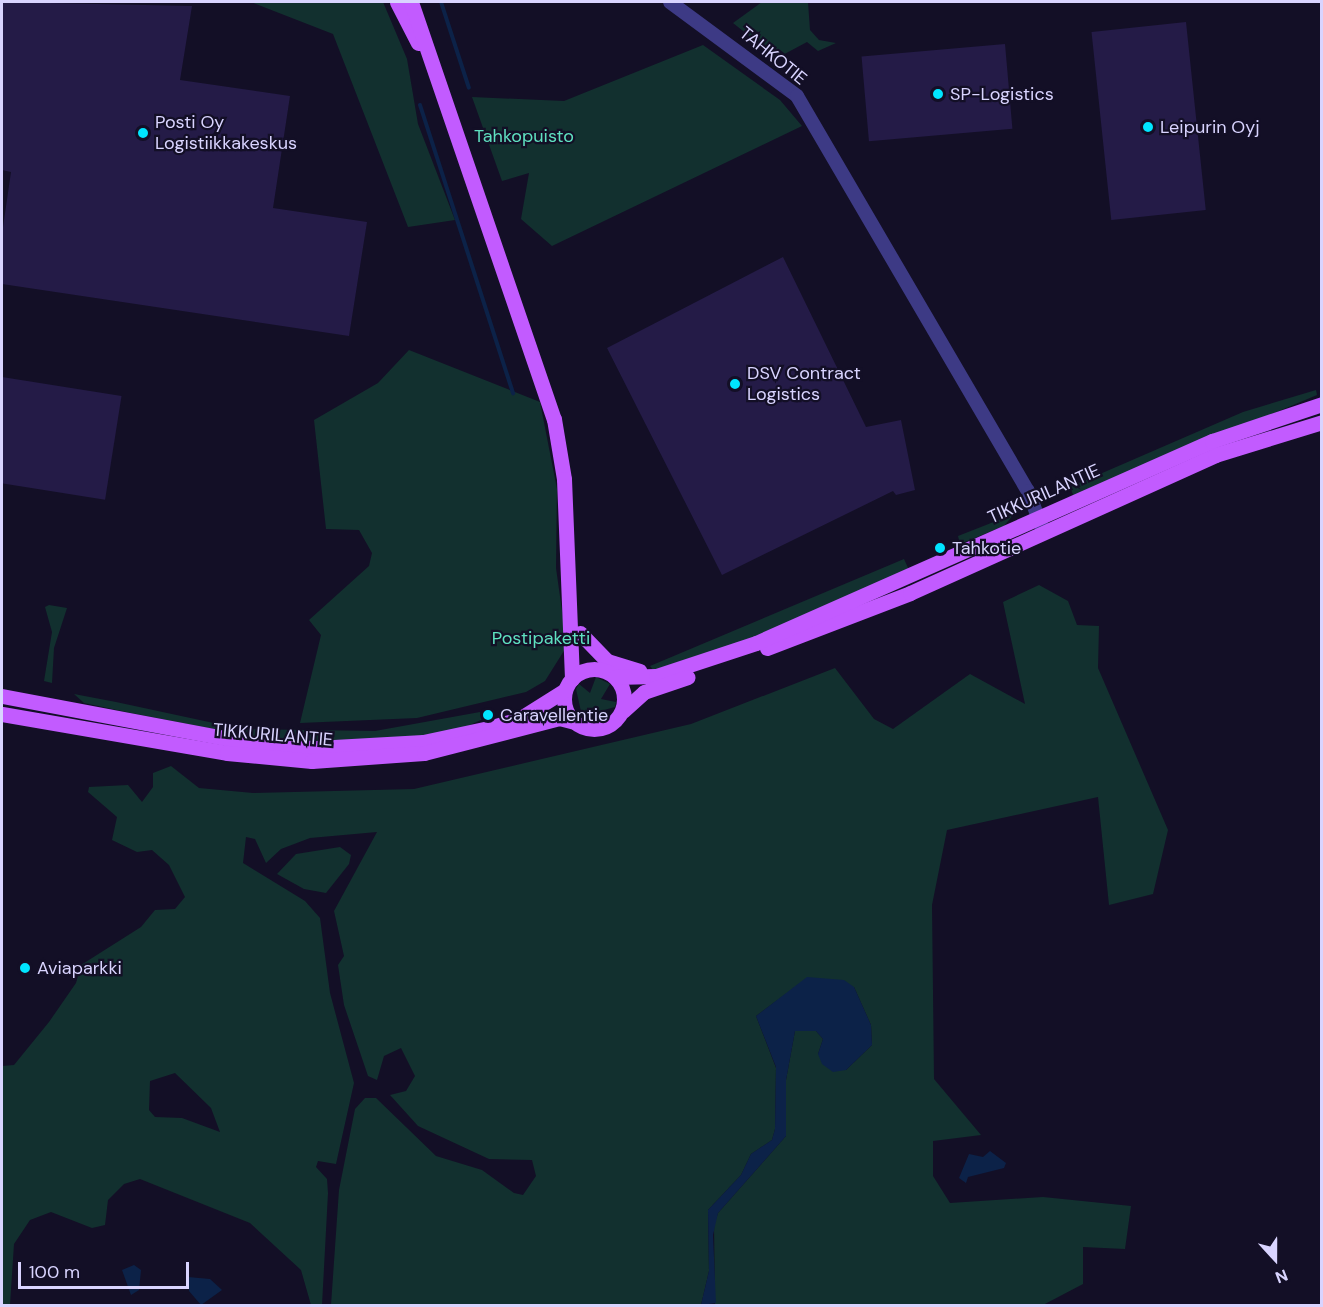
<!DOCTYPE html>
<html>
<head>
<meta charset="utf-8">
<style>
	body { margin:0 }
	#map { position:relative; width:1323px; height:1307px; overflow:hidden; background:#130f26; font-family:"DM Sans",sans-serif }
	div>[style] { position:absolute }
	.green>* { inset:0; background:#12302f }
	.water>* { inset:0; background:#0c2248 }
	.stream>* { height:4px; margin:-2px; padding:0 2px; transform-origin:2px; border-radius:2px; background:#0c2248 }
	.building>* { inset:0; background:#241b47; transform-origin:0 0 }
	.minor>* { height:14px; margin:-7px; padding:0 7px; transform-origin:7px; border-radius:7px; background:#3d3a85 }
	.major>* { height:15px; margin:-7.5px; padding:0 7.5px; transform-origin:7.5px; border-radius:7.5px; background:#c25bff }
	.major>.ring { margin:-7.5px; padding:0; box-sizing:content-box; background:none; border:15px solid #c25bff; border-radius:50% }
	.dots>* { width:16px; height:16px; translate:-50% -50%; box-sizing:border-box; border:3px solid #130f26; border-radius:50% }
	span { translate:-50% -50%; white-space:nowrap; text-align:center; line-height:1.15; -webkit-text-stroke:4.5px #130f26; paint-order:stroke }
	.street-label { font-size:18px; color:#d9d4ff }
	.poi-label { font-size:18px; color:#d9d4ff }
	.left { translate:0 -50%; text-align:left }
	.park-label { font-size:18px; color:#5fe0c0 }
	.frame { position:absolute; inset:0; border:3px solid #d9d4ff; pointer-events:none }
	.north { position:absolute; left:1245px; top:1229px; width:60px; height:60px; -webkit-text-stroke:4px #130f26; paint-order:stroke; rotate:159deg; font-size:16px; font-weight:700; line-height:24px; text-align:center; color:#d9d4ff }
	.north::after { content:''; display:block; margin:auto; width:21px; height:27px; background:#d9d4ff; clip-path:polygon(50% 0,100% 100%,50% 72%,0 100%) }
	.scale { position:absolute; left:18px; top:1262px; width:171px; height:27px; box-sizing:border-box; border:3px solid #d9d4ff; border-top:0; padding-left:8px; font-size:18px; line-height:21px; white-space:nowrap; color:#d9d4ff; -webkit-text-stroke:4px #130f26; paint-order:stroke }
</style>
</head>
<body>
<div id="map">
	<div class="green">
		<div style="clip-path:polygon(251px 2px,383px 2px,407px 59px,418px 124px,455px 220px,408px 227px,333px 34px)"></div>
		<div style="clip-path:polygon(762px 2px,808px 2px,810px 30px,819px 40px,836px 43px,818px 51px,807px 42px,777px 58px,733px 23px)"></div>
		<div style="clip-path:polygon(703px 45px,780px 100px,802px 126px,552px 246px,521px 219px,529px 173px,502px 181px,472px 97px,564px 101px)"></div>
		<div style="clip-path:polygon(409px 350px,540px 402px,557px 489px,556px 568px,567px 646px,545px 681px,526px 692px,417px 718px,300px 723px,321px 635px,309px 620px,369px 566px,372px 553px,359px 530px,326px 529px,314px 420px,378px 383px)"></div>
		<div style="clip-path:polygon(1316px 390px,1317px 395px,1074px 497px,1070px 487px,1243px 412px)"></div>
		<div style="clip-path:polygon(1014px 514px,1004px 526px,960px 544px,958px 536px)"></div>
		<div style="clip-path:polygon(904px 559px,909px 570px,730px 648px,654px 671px,650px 666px)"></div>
		<div style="clip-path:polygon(evenodd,1039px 585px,1068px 601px,1077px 625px,1099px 626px,1098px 668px,1168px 830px,1153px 894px,1109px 905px,1098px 797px,947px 830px,932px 905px,934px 1079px,981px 1135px,933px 1141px,933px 1176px,950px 1203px,1043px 1197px,1131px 1206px,1125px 1249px,1083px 1247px,1083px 1284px,1043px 1305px,715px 1305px,714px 1225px,718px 1213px,786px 1136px,786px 1080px,795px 1031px,816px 1031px,823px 1039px,818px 1054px,846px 1070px,872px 1045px,871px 1025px,854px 987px,799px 984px,756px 1016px,776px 1068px,775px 1129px,772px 1140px,751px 1154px,741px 1175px,708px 1210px,709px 1271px,701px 1305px,331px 1305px,339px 1190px,355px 1109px,365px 1098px,376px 1098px,436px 1156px,482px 1170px,514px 1193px,523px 1195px,536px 1176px,532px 1160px,489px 1159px,418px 1126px,390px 1095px,406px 1091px,415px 1076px,401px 1048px,384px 1056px,377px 1080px,368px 1076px,344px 1005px,338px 965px,344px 956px,334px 911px,377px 832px,310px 838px,281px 849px,266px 863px,255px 839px,246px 837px,243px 863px,305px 901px,320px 918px,330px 993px,354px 1083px,336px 1164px,318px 1161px,316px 1167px,327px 1179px,328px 1193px,322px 1305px,311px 1305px,301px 1270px,250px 1223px,140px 1179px,124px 1184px,108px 1200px,105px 1225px,92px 1228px,51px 1212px,30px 1220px,14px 1244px,10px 1305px,2px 1305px,2px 1066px,14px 1065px,49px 1022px,76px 983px,81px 965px,141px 927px,155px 910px,175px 909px,185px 897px,169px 865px,152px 850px,137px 852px,112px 840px,117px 817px,88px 792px,89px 787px,128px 785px,142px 802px,153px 787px,153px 773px,171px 766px,199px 788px,253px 793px,414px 789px,691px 724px,835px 668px,874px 719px,893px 729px,970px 674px,1025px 704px,1003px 602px,1039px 585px,175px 1073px,211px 1108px,220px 1132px,182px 1118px,155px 1117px,149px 1110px,150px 1081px,175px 1073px)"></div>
		<div style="clip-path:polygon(49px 605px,67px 608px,54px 648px,52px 683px,44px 681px,52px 632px,45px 607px)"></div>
		<div style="clip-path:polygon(596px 677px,610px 684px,601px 699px,616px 702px,615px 707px,582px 716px,576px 689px,579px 684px,590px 693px)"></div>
		<div style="clip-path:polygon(74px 694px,116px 702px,223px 725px,219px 730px,131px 713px,84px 703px)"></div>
		<div style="clip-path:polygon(480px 712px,483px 719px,459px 730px,396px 740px,285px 743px,250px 736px,244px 729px,375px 731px)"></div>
		<div style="clip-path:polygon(340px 847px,351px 855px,349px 864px,326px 893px,304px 889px,277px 874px,296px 854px)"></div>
	</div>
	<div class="water">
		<div style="clip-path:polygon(807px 977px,844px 980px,854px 987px,871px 1025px,872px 1045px,846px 1070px,833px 1072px,822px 1064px,818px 1054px,823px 1039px,816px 1031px,795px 1031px,786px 1080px,786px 1136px,718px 1213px,713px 1235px,716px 1303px,701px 1305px,709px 1271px,708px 1210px,741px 1175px,751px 1154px,772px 1140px,775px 1129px,776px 1067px,756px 1016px)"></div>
		<div style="clip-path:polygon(990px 1151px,1006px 1163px,1004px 1168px,968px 1177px,966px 1183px,959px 1178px,969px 1154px,983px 1157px)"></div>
		<div style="clip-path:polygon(134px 1265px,141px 1270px,139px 1290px,131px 1295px,122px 1270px)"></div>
		<div style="clip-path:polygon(188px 1277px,210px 1279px,222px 1290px,201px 1305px,189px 1291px)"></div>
	</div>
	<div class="stream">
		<div style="left:441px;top:2px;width:90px;rotate:72deg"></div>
		<div style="left:420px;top:105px;width:303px;rotate:72.1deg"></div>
	</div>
	<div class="building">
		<div style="clip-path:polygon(2px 2px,192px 6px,180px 80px,290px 96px,273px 208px,367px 222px,349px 336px,2px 284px,2px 234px,11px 172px,2px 170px)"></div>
		<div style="left:1186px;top:22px;width:189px;height:95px;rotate:84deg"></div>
		<div style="left:1005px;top:44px;width:85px;height:144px;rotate:85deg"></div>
		<div style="clip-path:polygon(783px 257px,866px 427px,901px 420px,915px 490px,896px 495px,893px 491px,722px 575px,607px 348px)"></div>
		<div style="left:2px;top:377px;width:121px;height:105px;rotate:9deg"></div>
	</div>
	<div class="minor">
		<div style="left:670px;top:2px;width:158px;rotate:36.5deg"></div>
		<div style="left:797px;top:96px;width:458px;rotate:59.7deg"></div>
		<div style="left:1028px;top:491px;width:39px;rotate:69deg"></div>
	</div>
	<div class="major">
		<div style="left:397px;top:2px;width:46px;rotate:62.9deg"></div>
		<div style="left:411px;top:2px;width:441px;rotate:71.1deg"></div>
		<div style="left:554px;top:419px;width:61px;rotate:80.5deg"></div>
		<div style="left:564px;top:479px;width:200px;rotate:87.7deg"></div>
		<div style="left:580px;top:633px;width:39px;rotate:46deg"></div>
		<div style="left:607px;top:661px;width:34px;rotate:17deg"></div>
		<div style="left:767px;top:648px;width:153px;rotate:-21deg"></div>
		<div style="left:910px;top:593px;width:335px;rotate:-24.3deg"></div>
		<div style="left:1215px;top:455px;width:112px;rotate:-17.1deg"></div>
		<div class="ring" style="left:564px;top:669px;width:45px;height:45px"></div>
		<div style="left:615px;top:677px;width:41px;rotate:-1.4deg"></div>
		<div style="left:656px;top:676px;width:105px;rotate:-18.3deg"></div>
		<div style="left:756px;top:643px;width:499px;rotate:-23.9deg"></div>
		<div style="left:1212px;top:441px;width:116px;rotate:-18.6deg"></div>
		<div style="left:2px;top:696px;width:269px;rotate:10.7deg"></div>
		<div style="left:266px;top:746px;width:50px;rotate:2.3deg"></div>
		<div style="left:316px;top:748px;width:107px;rotate:-3.2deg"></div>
		<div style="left:423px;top:742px;width:67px;rotate:-12deg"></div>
		<div style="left:489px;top:728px;width:31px;rotate:-17deg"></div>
		<div style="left:519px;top:719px;width:54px;rotate:-32.2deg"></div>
		<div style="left:623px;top:711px;width:28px;rotate:-42deg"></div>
		<div style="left:644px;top:692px;width:46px;rotate:-18.8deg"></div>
		<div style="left:2px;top:714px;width:228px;rotate:9.8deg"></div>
		<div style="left:227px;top:753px;width:85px;rotate:5.4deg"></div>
		<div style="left:312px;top:761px;width:112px;rotate:-4.1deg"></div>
		<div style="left:424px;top:753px;width:139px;rotate:-14.5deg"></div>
		<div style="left:559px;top:718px;width:16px;rotate:14deg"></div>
	</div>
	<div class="dots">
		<div style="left:938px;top:94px;background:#00e5ff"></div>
		<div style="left:1148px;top:127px;background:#00e5ff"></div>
		<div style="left:143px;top:133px;background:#00e5ff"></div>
		<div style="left:735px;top:384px;background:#00e5ff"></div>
		<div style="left:940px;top:548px;background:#00e5ff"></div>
		<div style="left:488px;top:715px;background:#00e5ff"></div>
		<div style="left:25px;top:968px;background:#00e5ff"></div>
	</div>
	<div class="street-label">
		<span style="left:773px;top:56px;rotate:39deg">TAHKOTIE</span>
		<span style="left:1044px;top:494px;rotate:-24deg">TIKKURILANTIE</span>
		<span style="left:273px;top:735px;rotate:5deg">TIKKURILANTIE</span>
	</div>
	<div class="poi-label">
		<span class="left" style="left:950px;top:94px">SP-Logistics</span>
		<span class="left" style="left:155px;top:133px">Posti Oy<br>Logistiikkakeskus</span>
		<span class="left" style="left:1160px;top:127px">Leipurin Oyj</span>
		<span class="left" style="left:747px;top:384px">DSV Contract<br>Logistics</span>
		<span class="left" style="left:952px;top:548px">Tahkotie</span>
		<span class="left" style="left:500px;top:715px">Caravellentie</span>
		<span class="left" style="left:37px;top:968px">Aviaparkki</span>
	</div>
	<div class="park-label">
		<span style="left:524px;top:136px">Tahkopuisto</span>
		<span style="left:541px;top:638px">Postipaketti</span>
	</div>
	<div class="frame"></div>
	<div class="north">N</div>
	<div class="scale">100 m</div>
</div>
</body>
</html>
